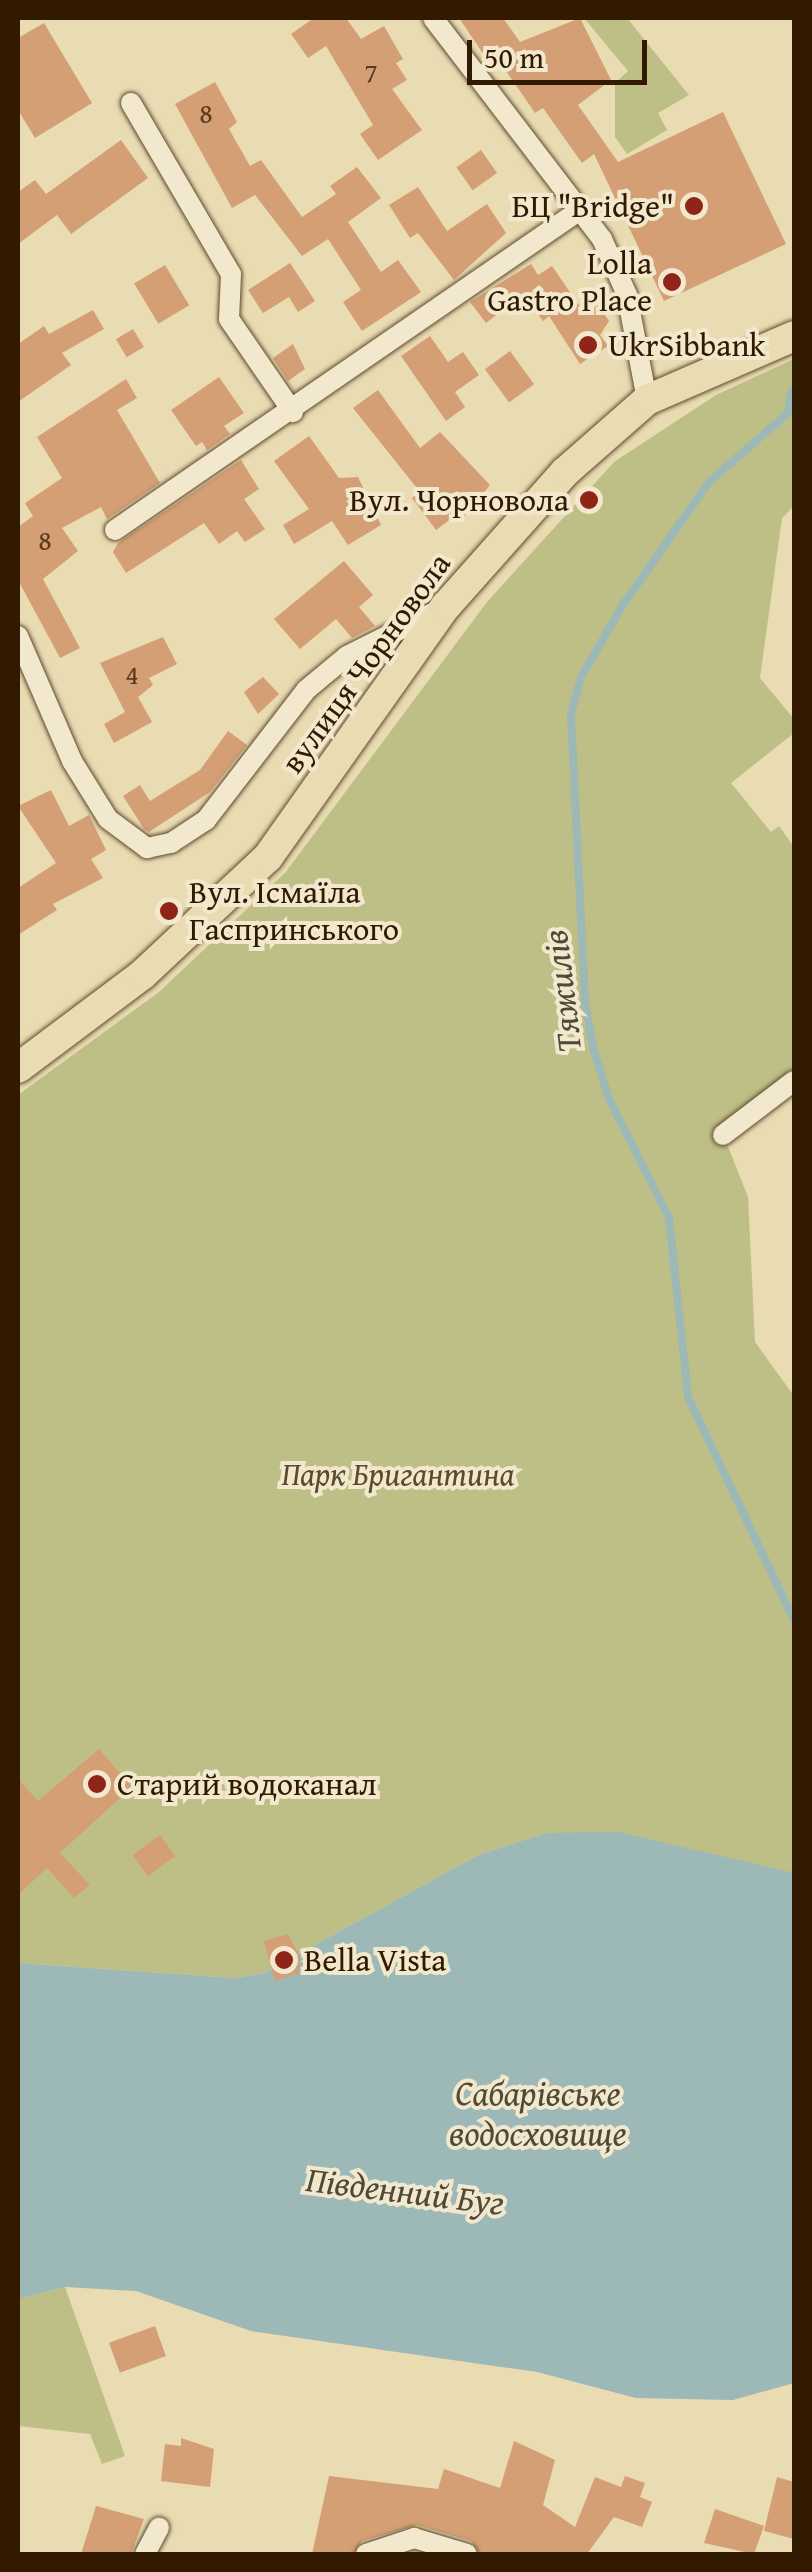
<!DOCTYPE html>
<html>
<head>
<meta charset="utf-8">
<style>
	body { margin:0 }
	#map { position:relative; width:812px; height:2572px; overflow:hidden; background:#e9dbb2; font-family:"Gentium Book Plus",serif }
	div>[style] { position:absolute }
	.green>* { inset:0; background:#bebe87 }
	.water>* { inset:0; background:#9cb8b7 }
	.stream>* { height:8px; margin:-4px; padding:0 4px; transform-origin:4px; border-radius:4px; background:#9cb8b7 }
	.building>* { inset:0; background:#d59f75; transform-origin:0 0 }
	.roads { filter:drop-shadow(0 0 2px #5f4a2c) drop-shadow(0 0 2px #5f4a2c) }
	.street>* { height:20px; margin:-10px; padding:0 10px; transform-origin:10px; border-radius:10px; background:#f1e8cd }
	.primary>* { height:30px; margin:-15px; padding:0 15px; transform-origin:15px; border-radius:15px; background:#e9dbb2 }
	.dots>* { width:28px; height:28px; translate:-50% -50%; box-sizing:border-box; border:5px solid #f1e8cd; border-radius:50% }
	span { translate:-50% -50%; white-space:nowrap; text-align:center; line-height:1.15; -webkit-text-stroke:8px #f1e8cd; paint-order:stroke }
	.number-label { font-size:28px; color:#5a3b1d }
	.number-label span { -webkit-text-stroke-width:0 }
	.poi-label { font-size:32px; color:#311a00 }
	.right { translate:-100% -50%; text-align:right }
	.left { translate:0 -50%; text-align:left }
	.street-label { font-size:32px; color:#311a00 }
	.park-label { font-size:32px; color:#5b4b28; font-style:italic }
	.water-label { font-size:35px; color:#514937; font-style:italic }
	.frame { position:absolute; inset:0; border:20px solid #311a00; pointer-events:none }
	.scale { position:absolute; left:467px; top:40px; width:180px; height:45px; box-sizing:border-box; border:5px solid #311a00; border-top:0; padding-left:12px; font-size:30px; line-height:35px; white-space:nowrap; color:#311a00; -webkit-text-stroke:8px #f1e8cd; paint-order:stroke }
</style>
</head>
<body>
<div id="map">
	<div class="green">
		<div style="clip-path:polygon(584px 18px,627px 18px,689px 95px,658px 113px,667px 130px,627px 154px,615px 137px,615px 83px,628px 71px)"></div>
		<div style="clip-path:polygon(794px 359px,794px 506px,782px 518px,760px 678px,794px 719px,794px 733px,731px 783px,771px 832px,779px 826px,794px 847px,794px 1075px,723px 1134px,748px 1197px,755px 1342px,794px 1396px,794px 1924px,546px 1833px,478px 1855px,264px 1973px,234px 1978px,18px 1963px,18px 1095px,159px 992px,285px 873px,487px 602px,614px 462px,716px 395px)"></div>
		<div style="clip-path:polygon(65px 2287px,125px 2456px,102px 2464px,90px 2434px,18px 2426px,18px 2299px)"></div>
	</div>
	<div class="water">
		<div style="clip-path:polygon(619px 1832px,794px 1873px,794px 2383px,733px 2400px,636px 2398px,537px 2372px,251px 2331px,136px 2291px,65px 2287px,18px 2299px,18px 1963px,234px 1978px,264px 1973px,478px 1855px,546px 1833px)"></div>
	</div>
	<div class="stream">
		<div style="left:791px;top:391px;width:22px;rotate:98deg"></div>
		<div style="left:788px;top:413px;width:105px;rotate:138.9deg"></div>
		<div style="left:709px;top:482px;width:150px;rotate:125deg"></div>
		<div style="left:623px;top:605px;width:83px;rotate:120.3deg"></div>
		<div style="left:581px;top:677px;width:39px;rotate:105deg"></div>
		<div style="left:571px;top:715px;width:288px;rotate:87.2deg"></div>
		<div style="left:585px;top:1003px;width:49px;rotate:79.4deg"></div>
		<div style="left:594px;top:1051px;width:50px;rotate:72.6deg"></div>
		<div style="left:609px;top:1099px;width:133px;rotate:63.2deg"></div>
		<div style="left:669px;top:1218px;width:180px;rotate:83.9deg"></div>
		<div style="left:688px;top:1397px;width:247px;rotate:64.6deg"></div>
	</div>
	<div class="building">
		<div style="clip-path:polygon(314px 18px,346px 18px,361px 39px,384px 26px,403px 59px,396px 63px,407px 80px,392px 89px,422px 130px,378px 160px,360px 134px,373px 125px,326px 46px,308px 58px,291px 34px)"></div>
		<div style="clip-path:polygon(459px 18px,503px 18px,520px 42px,580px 18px,611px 80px,578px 105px,618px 162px,723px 112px,786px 244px,664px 301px,594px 154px,582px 163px,543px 108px,535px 113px,491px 49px,484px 55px)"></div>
		<div style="clip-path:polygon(44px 23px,92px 103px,35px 138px,18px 110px,18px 38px)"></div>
		<div style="clip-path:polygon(215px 82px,237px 122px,229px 129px,250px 166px,261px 160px,302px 217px,336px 194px,330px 186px,357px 167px,381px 198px,348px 222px,381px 272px,398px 260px,421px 292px,362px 331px,343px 302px,361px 290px,328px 239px,302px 256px,255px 195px,232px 208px,175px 104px)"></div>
		<div style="clip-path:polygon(121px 140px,148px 178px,71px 234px,57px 215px,18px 244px,18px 192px,35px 180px,46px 194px)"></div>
		<div style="left:481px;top:150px;width:28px;height:30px;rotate:55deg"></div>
		<div style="clip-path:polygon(418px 187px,447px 231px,487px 204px,506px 233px,454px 280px,418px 233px,410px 238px,389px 205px)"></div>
		<div style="clip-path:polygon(290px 263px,315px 301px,298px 312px,289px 297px,263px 313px,248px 290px)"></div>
		<div style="clip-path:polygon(531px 264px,538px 275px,552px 266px,585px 314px,598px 305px,609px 321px,600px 335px,608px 346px,580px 364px,549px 316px,543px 321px,524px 294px,486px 323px,470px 302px)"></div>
		<div style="left:165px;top:265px;width:47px;height:36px;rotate:59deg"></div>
		<div style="clip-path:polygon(93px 310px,104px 329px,62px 353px,71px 365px,18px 402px,18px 344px,44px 326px,49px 334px)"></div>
		<div style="left:133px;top:329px;width:21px;height:20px;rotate:59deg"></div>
		<div style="clip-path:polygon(430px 336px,448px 362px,463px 352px,479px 375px,455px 392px,465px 407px,446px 421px,401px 356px)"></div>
		<div style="clip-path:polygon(293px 344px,305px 369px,288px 381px,273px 358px)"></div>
		<div style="left:510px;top:351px;width:41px;height:31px;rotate:54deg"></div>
		<div style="clip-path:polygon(219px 377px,244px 413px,224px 426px,230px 434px,207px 450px,202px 442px,196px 446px,171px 410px)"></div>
		<div style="clip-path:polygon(126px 379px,137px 398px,117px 410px,160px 483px,107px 519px,101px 507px,62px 528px,78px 551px,43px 579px,80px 648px,60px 658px,18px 580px,18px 527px,33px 516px,25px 503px,62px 478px,37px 437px)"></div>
		<div style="clip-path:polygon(378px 390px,420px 448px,440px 432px,490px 485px,460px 522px,455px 516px,436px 530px,412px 498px,420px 492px,353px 408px)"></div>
		<div style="clip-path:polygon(309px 436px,339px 478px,358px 477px,381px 525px,348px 545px,332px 521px,294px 544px,283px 525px,309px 509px,274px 461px)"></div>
		<div style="clip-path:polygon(241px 460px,259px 489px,244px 499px,265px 529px,245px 542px,237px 531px,219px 544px,204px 523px,126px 573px,113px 552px,118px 543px)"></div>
		<div style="clip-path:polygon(344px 561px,373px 595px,359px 607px,375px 626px,352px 638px,336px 619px,300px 649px,274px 619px)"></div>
		<div style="clip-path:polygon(163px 637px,177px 664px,149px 678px,153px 685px,138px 697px,152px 722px,114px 743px,104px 724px,125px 712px,100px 663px)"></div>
		<div style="clip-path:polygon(263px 677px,279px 694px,258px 714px,244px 692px)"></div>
		<div style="clip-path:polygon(228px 731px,247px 745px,210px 792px,149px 832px,144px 829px,123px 796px,140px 785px,150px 801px,200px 770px)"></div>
		<div style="clip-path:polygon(51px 790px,69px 826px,89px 815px,106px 850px,91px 859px,103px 878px,53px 904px,57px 910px,18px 935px,18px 888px,56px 863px,18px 806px)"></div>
		<div style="clip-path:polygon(99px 1749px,132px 1787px,60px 1853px,90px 1885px,74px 1898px,47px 1868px,18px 1895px,18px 1779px,38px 1801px)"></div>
		<div style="left:160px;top:1835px;width:26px;height:34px;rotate:54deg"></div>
		<div style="clip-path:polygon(288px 1934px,300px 1957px,299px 1973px,275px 1981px,264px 1941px)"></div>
		<div style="left:155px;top:2326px;width:32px;height:49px;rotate:70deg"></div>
		<div style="clip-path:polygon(181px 2438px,214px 2449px,210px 2487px,161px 2481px,165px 2444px,181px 2446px)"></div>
		<div style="clip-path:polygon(514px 2441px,555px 2460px,543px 2505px,575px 2527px,595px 2477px,621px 2487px,625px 2476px,645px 2483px,640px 2497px,652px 2502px,642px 2527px,614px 2517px,587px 2554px,480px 2554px,471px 2541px,417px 2525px,362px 2541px,353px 2554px,312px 2554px,329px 2476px,438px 2489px,444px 2469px,500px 2488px)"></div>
		<div style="clip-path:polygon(777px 2477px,794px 2482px,794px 2539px,764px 2531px)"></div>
		<div style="clip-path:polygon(96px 2506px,144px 2519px,131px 2554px,81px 2554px)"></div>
		<div style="clip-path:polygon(715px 2509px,764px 2526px,754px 2554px,704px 2543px)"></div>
	</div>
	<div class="roads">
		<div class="street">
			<div style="left:433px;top:18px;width:278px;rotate:52.6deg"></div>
			<div style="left:602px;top:239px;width:61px;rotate:65.9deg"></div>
			<div style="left:627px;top:295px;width:107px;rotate:79.2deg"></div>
			<div style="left:131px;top:103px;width:198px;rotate:59.7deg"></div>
			<div style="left:231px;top:274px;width:45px;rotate:92.5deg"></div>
			<div style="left:229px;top:319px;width:113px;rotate:55.5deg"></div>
			<div style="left:115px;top:530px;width:564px;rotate:-34.53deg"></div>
			<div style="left:18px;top:636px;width:136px;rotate:66.6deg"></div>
			<div style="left:72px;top:761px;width:68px;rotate:58.2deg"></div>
			<div style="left:108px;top:819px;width:49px;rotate:36.6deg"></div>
			<div style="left:147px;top:848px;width:25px;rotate:-12deg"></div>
			<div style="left:171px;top:843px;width:42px;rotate:-33.3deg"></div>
			<div style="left:206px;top:820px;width:164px;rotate:-52.4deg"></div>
			<div style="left:306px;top:690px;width:53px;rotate:-39.7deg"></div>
			<div style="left:347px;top:656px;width:105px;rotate:-26.6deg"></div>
			<div style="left:723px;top:1135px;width:89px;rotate:-37.3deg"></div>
			<div style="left:145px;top:2554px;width:30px;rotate:-62deg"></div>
			<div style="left:366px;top:2554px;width:51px;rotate:-18.4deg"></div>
			<div style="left:414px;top:2538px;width:55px;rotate:16.8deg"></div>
		</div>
		<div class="primary">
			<div style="left:18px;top:1068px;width:155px;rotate:-36.9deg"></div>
			<div style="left:142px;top:975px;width:173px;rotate:-43.1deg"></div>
			<div style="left:268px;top:857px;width:308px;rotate:-54.7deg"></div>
			<div style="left:446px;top:606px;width:179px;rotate:-48.4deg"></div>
			<div style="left:565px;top:472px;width:109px;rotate:-41.3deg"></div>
			<div style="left:647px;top:400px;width:160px;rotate:-23.5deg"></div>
		</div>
	</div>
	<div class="dots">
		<div style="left:694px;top:206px;background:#8f2418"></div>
		<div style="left:672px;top:282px;background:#8f2418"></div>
		<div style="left:588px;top:345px;background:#8f2418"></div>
		<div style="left:589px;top:500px;background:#8f2418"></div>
		<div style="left:169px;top:911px;background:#8f2418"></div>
		<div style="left:97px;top:1784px;background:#8f2418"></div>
		<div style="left:284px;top:1960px;background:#8f2418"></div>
	</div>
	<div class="number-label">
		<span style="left:371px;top:72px">7</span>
		<span style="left:206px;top:113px">8</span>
		<span style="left:45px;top:540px">8</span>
		<span style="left:132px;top:674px">4</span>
	</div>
	<div class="poi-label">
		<span class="right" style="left:674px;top:206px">БЦ "Bridge"</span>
		<span class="right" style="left:652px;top:282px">Lolla<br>Gastro Place</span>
		<span class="left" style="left:608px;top:345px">UkrSibbank</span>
		<span class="right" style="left:569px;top:500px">Вул. Чорновола</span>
		<span class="left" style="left:189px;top:911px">Вул. Ісмаїла<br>Гаспринського</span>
		<span class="left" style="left:117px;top:1784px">Старий водоканал</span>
		<span class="left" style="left:304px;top:1960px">Bella Vista</span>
	</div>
	<div class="street-label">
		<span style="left:366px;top:663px;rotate:-54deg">вулиця Чорновола</span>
	</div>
	<div class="park-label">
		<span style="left:398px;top:1474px">Парк Бригантина</span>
	</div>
	<div class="water-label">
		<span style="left:562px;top:991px;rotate:-97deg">Тяжилів</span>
		<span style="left:538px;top:2113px">Сабарівське<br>водосховище</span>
		<span style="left:405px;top:2191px;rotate:7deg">Південний Буг</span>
	</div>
	<div class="frame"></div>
	<div class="scale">50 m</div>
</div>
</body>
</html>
